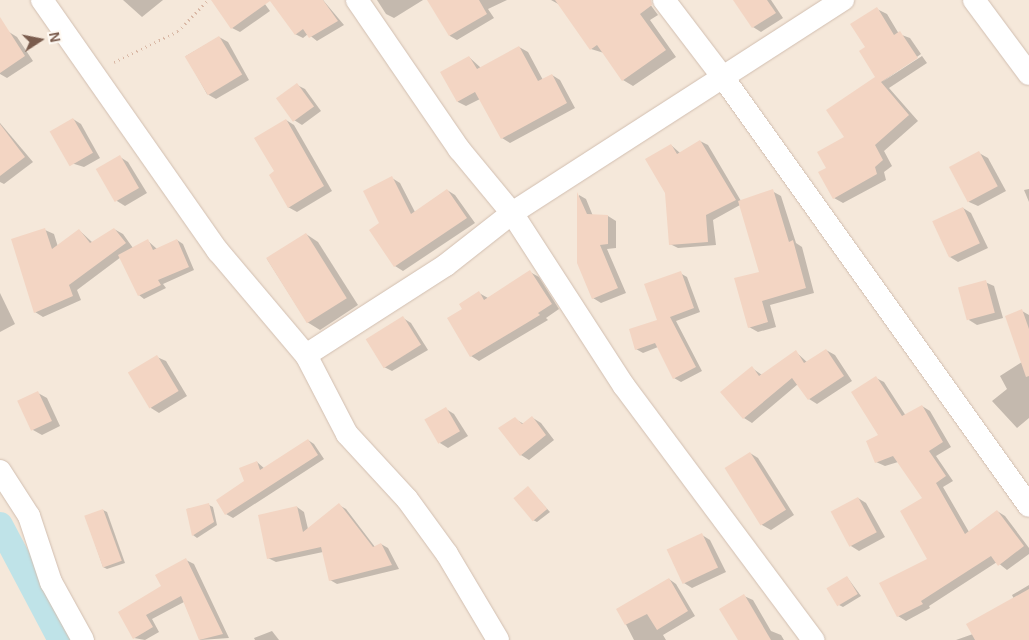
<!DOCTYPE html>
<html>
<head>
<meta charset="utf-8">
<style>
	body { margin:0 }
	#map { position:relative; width:1029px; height:640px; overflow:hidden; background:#fdf6ec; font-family:Arial,sans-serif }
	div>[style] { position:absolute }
	.residential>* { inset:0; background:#f5e8da; transform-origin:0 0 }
	.shadow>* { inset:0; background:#0003 }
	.canal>* { height:26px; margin:-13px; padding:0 13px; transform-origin:13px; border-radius:13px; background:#bfe3e8 }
	.building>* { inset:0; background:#f3d5c3; transform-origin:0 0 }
	.path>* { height:3px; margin-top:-1.5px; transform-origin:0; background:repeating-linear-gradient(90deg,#d9b8a5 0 1px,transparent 0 5px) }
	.roads { filter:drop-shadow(0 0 1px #d1beb0) drop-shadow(0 0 1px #d1beb0) }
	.street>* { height:22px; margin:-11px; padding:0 11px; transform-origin:11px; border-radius:11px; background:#fff }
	span { translate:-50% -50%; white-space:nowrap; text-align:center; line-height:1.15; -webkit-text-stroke:4px #fffaf3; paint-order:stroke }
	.north { position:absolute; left:15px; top:15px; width:50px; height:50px; -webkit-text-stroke:4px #fffaf3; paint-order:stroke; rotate:79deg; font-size:14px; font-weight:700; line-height:20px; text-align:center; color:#7a5c4d }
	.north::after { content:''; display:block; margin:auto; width:18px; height:22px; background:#7a5c4d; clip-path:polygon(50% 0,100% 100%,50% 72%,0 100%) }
</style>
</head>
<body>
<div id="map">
	<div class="residential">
		<div style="left:0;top:0;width:1029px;height:640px"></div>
	</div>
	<div class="shadow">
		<div style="clip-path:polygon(123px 0,163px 0,142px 17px)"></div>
		<div style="clip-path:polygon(225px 0,262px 0,270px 11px,240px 32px,232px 28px)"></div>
		<div style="clip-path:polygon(279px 0,323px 0,344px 25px,317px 41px,308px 34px,303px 38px,295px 34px)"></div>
		<div style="clip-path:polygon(377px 0,423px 0,394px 18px,386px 14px)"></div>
		<div style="clip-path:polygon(429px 0,507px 0,488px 9px,494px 18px,457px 40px,450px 36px)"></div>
		<div style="clip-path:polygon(551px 0,647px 0,658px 15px,650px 20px,676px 57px,633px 86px,623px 80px,604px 53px,591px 49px,560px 5px)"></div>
		<div style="clip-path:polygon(735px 0,771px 0,783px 18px,761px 32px,753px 27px)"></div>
		<div style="clip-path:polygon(877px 9px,887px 14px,899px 34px,910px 38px,921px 54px,882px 82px,922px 56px,927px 63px,889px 88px,918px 121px,884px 151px,892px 166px,884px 172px,886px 180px,843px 203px,834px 198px,828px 168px,877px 78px,866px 48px)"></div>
		<div style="clip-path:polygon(9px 32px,17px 37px,33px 61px,7px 78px,0 74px,0 37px)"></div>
		<div style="clip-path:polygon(219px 37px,228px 42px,249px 80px,216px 99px,207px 94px,186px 56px)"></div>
		<div style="clip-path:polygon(519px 47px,528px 52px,543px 80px,552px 75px,560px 80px,575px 108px,510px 143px,502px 138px,480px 99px,466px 106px,458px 102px,442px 72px,469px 57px,481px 68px)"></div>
		<div style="clip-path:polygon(297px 85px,305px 89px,321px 111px,302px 125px,294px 120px,278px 98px)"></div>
		<div style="clip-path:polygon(73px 119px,81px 124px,100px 158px,84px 167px,68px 162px)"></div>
		<div style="clip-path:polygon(286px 120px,294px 125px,332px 191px,297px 212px,288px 207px,276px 172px)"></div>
		<div style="clip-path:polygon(0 123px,33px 162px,4px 184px,0 182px)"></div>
		<div style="clip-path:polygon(700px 141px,708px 145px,741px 201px,772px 191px,781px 196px,796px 243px,802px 247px,814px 293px,770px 305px,776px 327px,758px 332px,749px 327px,761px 272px,740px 205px,713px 220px,716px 245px,678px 248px,670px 244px,671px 145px,680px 153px)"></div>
		<div style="clip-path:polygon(979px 153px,988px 158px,1006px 191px,978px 206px,969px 202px,951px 167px)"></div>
		<div style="clip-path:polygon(120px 157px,128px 162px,147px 193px,125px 206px,117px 201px)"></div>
		<div style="clip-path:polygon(392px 178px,400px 183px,415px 212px,447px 190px,455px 195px,475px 223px,403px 271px,395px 266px,381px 224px)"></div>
		<div style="clip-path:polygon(1029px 189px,1029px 202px,1024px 190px)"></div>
		<div style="clip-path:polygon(579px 195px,586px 199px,593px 216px,608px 216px,616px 221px,616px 248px,607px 249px,626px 293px,601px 303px,593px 298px,578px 262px)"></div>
		<div style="clip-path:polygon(963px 208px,971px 213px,988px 248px,958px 262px,950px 257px)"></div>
		<div style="clip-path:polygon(114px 229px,123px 234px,133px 248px,148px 241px,157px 249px,177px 240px,183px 244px,194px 270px,163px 284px,166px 288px,144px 299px,139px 295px,121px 257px,77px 290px,81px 300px,43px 317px,35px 312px,45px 230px,54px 234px,58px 247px,79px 230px,93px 243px)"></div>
		<div style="clip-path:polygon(306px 234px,318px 242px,358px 305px,320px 330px,307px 322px,267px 259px)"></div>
		<div style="clip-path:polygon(530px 272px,539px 277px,559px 309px,546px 318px,548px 320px,479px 361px,471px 356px,463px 310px,479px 293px,488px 298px)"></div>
		<div style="clip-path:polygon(680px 273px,687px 277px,700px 312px,676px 321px,702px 371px,681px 382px,674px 378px,658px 347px,643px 353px,636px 349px,658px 321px)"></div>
		<div style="clip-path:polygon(985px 282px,994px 286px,1003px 318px,977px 325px,969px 320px)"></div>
		<div style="clip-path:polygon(0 293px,15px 324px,0 332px)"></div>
		<div style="clip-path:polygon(1022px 311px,1029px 315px,1029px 418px,1017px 428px,992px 401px,1007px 389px,1000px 376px,1022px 362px)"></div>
		<div style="clip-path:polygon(403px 318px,411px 323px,428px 350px,392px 371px,384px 367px)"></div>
		<div style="clip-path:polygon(826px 350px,835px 355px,852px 381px,817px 404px,809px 399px,798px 384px,752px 423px,744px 418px,752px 368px,762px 375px,796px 352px,808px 363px)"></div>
		<div style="clip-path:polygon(157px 357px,166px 361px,187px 396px,159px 413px,151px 408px)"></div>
		<div style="clip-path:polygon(876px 378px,884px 382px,906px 416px,922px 406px,930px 411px,951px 447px,936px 456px,953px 481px,943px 487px,969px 532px,997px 511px,1005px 516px,1029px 548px,1029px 554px,1007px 570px,997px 562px,929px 606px,930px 608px,906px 621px,898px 616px,929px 559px,924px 499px,898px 462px,885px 466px,876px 462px,880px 435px)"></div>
		<div style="clip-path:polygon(38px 393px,47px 398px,60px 426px,42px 435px,33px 430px)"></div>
		<div style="clip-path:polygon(446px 409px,454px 414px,468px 436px,448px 448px,440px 443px)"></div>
		<div style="clip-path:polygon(533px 418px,541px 423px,554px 440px,529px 460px,521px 455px,515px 419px,524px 424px)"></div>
		<div style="clip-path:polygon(308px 440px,314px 444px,324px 459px,233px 518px,226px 514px,257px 462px,265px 469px)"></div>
		<div style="clip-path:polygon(750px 453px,758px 458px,794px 515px,771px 530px,762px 525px)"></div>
		<div style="clip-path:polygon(528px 488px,550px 512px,537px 522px,533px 520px)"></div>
		<div style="clip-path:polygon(858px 498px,866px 503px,885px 537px,859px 551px,851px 546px)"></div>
		<div style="clip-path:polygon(209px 505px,213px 507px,217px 525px,197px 538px,193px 535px,187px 509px)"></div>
		<div style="clip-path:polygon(339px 505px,346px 509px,375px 547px,381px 544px,388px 548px,399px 569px,337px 584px,330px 580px,323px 552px,276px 562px,268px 558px,297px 507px,304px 512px,308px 529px)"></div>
		<div style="clip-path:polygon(103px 510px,107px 512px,125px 563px,107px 569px,103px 567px,86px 517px)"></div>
		<div style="clip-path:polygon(702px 535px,710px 540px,726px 572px,692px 588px,684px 583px)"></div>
		<div style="clip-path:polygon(186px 560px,194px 564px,229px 638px,200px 640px,184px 602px,152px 619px,159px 632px,145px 640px,134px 638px,120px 612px,162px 587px)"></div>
		<div style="clip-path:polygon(847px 577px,861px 596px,843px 607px,839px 605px)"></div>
		<div style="clip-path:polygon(669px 579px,676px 584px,695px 616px,663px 635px,666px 640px,634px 640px,618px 609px)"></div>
		<div style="clip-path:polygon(1029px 585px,1029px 640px,956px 640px,973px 634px,1014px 599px,1012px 595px)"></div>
		<div style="clip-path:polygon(744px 596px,753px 600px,771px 631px,781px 635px,784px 640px,739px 640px)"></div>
		<div style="clip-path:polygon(272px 631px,279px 640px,255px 640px,254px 638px)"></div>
	</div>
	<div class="canal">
		<div style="left:0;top:525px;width:130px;rotate:62.1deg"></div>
	</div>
	<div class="building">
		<div style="clip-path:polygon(211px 0,323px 0,338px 21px,309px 38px,303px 29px,295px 35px,270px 1px,231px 29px)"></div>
		<div style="clip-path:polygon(427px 0,479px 0,487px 14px,449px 36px)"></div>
		<div style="clip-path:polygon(555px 0,651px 0,652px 5px,640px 14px,666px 50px,622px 81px,597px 45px,590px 50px)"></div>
		<div style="clip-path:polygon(733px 0,767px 0,776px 13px,752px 28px)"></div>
		<div style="clip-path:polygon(877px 7px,894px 35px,900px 31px,918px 58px,881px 82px,909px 115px,875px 145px,883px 160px,875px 167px,877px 174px,833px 199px,818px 172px,826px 168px,817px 152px,844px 137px,826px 110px,875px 77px,859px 51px,865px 47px,850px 24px)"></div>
		<div style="clip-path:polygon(0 17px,25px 56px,0 73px)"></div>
		<div style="left:219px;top:36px;width:45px;height:40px;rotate:59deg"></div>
		<div style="clip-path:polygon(519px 46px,538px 81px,552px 74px,567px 103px,501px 139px,475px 92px,457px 102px,440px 72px,469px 56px,477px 69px)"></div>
		<div style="left:297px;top:83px;width:29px;height:26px;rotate:54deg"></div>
		<div style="left:73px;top:118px;width:40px;height:27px;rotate:60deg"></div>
		<div style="clip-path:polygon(286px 119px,324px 186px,288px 208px,269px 175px,274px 171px,254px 138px)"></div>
		<div style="clip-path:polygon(0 124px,25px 157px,0 176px)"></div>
		<div style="clip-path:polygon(700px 140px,736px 200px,706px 215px,708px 242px,669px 245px,665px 193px,645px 159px,671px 144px,677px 154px)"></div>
		<div style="left:979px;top:151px;width:40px;height:34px;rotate:62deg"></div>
		<div style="left:120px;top:155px;width:38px;height:28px;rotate:60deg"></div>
		<div style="clip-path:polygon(392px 176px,411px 214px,447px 189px,467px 218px,394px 267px,369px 230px,379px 223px,363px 191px)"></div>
		<div style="clip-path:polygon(773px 189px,789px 242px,793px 240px,806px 288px,762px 301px,768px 322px,748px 328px,734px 278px,759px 272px,738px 201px)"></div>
		<div style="clip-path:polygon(577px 192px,587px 214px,608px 215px,608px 244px,600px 245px,618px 288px,592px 299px,577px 263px)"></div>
		<div style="left:963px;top:207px;width:40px;height:34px;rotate:65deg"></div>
		<div style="clip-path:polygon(45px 228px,52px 249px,79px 229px,90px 243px,114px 228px,126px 243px,69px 285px,73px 296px,34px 313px,11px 239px)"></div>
		<div style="left:306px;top:233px;width:77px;height:47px;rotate:58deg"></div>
		<div style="clip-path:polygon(148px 239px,153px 250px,177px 239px,189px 267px,158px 280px,161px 285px,138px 296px,118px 255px)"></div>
		<div style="clip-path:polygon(530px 270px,552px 304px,538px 313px,540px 315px,470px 357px,447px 318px,462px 309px,459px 304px,479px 291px,484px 300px)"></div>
		<div style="clip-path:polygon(681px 271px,694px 308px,670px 317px,696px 367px,673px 379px,655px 343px,635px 350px,629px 329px,657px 320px,644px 284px)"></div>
		<div style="left:986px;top:280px;width:34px;height:29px;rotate:75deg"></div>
		<div style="clip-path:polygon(1022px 309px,1029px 329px,1029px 376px,1026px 377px,1005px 316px)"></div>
		<div style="left:403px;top:316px;width:34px;height:44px;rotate:58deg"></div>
		<div style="clip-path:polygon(826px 349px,844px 376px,808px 400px,792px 378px,743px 419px,720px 392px,752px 366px,759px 376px,796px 350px,804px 363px)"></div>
		<div style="left:157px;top:355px;width:42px;height:34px;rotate:59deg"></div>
		<div style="clip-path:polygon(876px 376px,902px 416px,922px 405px,943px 442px,929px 451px,946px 476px,936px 483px,965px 534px,997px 510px,1024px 546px,998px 566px,991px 556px,921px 601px,923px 604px,897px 617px,879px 583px,927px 559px,900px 511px,922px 498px,893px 456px,875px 463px,866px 441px,878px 435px,851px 392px)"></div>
		<div style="left:38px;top:391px;width:33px;height:23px;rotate:65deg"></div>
		<div style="left:446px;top:407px;width:28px;height:25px;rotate:60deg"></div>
		<div style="clip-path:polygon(532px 416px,546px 435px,520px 456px,498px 428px,515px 417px,522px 424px)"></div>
		<div style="clip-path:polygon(308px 439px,318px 455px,225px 515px,216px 500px,244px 481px,239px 468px,257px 461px,260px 470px)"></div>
		<div style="left:750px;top:452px;width:68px;height:30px;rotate:58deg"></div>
		<div style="left:528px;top:486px;width:30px;height:19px;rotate:50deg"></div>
		<div style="left:858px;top:497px;width:40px;height:31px;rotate:62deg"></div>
		<div style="clip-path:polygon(209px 503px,214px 522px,192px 536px,186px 509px)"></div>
		<div style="clip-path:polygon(339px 503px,373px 547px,381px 543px,392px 565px,329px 581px,321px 547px,267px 559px,258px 515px,297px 506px,303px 532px)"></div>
		<div style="left:103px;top:509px;width:55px;height:20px;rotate:70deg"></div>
		<div style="left:702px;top:533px;width:38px;height:39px;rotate:65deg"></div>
		<div style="clip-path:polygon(186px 558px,223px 634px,199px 640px,181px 596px,146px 615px,153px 627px,133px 639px,118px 612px,161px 586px,155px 575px)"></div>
		<div style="left:847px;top:576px;width:21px;height:24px;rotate:59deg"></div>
		<div style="clip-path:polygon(669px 578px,688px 611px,657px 630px,647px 614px,625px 625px,616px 609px)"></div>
		<div style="clip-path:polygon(1029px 589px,1029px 640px,975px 640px,966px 624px)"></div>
		<div style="clip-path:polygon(744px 594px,771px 640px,738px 640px,719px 609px)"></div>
	</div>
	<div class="path">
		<div style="left:114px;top:62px;width:71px;rotate:-25.8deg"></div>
		<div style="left:178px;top:31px;width:43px;rotate:-45.9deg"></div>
	</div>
	<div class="roads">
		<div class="street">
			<div style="left:42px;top:0;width:307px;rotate:55deg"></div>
			<div style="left:218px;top:251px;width:136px;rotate:49.8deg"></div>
			<div style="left:306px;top:355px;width:89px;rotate:62.6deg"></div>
			<div style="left:347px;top:434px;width:88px;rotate:47.3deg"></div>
			<div style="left:407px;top:499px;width:68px;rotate:54deg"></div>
			<div style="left:447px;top:554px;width:100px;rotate:59.3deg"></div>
			<div style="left:357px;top:0;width:181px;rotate:55.6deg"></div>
			<div style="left:459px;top:149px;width:83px;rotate:50.4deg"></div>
			<div style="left:512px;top:213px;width:206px;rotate:57.1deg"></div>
			<div style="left:624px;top:386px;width:317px;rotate:53.3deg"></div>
			<div style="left:664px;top:0;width:96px;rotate:52.7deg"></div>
			<div style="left:722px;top:76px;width:528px;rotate:54.47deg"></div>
			<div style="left:974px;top:0;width:92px;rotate:53.4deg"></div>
			<div style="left:306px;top:355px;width:166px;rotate:-32.7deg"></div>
			<div style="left:446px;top:265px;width:84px;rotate:-38.2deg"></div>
			<div style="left:512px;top:213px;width:394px;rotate:-32.8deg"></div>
			<div style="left:0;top:471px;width:54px;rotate:57.2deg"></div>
			<div style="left:29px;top:516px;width:70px;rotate:71.6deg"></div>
			<div style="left:51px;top:582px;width:66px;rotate:61.1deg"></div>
		</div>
	</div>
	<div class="north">N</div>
</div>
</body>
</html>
